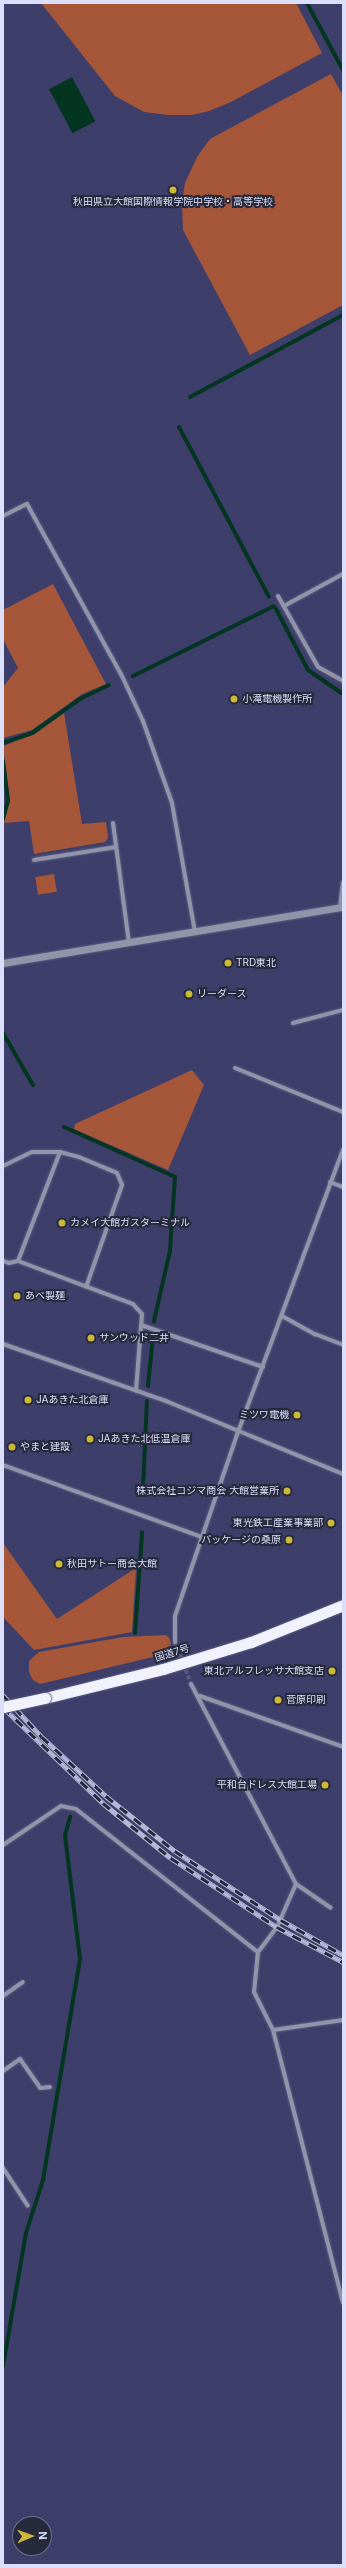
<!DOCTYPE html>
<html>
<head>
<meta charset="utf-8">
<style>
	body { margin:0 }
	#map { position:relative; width:346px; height:2568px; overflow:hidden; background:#3d3f6a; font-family:Inter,"Noto Sans JP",sans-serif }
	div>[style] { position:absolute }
	.green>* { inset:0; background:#a6573a; transform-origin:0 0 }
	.water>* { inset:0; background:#043521; transform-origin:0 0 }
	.stream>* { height:4px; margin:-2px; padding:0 2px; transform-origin:2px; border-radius:2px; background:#043521 }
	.minor-tunnel>* { height:4px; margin-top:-2px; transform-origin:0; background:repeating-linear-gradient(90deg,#555780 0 4px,transparent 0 6px) }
	.roads { filter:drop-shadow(0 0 1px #5a5c84) drop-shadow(0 0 1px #5a5c84) }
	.minor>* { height:4px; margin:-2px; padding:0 2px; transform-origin:2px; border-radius:2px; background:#9294aa }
	.tertiary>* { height:7px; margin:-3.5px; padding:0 3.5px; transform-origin:3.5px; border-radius:3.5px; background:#9294aa }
	.trunk>* { height:11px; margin:-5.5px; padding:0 5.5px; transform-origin:5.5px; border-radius:5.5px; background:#f1f2fb }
	.rail>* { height:4.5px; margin-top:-2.25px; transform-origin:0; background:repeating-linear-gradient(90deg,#27293c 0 9px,#b4b7d6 0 18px); box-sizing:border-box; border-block:1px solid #b4b7d6 }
	.bridges { filter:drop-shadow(0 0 1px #5a5c84) drop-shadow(0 0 1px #5a5c84) }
	.trunk-bridge>* { height:11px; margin:-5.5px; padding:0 5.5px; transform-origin:5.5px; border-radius:5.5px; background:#f1f2fb }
	.dots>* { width:11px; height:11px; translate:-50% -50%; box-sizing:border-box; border:2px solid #27293c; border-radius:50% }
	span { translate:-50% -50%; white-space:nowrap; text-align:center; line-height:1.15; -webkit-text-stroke:4px #27293c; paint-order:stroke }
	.poi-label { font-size:10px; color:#dcdffa }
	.left { translate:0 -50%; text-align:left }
	.right { translate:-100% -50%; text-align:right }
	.street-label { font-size:10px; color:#dcdffa }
	.frame { position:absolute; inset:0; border:4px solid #dcdffa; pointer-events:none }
	.north { position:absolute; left:12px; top:2516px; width:40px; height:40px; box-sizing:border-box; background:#27293c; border:1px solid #6f7288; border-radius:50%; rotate:88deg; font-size:11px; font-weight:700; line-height:16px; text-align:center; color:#dcdffa }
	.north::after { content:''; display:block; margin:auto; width:14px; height:18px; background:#ccb938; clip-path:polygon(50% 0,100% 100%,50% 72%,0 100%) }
</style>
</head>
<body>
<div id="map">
	<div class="green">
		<div style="clip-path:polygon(41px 3px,296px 3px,322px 53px,231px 102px,209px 111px,192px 115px,168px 115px,144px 112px,115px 96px)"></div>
		<div style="clip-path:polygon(331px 74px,343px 96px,343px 305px,250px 355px,183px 230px,182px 202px,185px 183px,197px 157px,210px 139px)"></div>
		<div style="clip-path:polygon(53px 584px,106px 684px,82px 694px,32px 730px,3px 738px,3px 687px,18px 668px,3px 639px,3px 610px)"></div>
		<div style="clip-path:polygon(64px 713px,82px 824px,106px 822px,108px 838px,105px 842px,34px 854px,29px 821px,4px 823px,10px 800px,3px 746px,35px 734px)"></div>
		<div style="left:54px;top:874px;width:18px;height:19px;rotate:81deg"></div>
		<div style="clip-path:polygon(192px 1070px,204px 1085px,168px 1170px,74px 1129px,75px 1124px)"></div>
		<div style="clip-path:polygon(3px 1543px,57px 1619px,136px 1568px,132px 1632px,34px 1650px,3px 1617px)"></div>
		<div style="clip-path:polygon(166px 1635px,170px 1639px,171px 1649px,157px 1656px,40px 1684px,33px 1680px,29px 1672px,29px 1661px,39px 1652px,123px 1637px)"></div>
	</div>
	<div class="water">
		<div style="left:72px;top:77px;width:50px;height:26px;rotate:62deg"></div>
	</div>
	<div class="stream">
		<div style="left:307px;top:3px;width:76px;rotate:61.8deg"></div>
		<div style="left:190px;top:397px;width:174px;rotate:-28.2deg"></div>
		<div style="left:179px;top:427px;width:192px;rotate:62.1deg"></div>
		<div style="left:276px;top:609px;width:69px;rotate:62.3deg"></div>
		<div style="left:308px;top:670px;width:42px;rotate:34.4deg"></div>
		<div style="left:133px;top:676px;width:157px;rotate:-26.4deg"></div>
		<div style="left:3px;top:743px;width:31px;rotate:-19deg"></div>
		<div style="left:32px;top:733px;width:59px;rotate:-35.3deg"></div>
		<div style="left:80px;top:699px;width:32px;rotate:-26deg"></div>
		<div style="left:3px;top:761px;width:40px;rotate:82.9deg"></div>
		<div style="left:8px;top:801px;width:19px;rotate:106deg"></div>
		<div style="left:3px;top:1033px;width:60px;rotate:60deg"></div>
		<div style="left:64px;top:1127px;width:122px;rotate:24.2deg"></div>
		<div style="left:175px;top:1177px;width:74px;rotate:93.9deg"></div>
		<div style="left:170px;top:1251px;width:72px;rotate:102.9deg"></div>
		<div style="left:148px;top:1386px;width:50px;rotate:-84.3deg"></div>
		<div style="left:143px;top:1488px;width:87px;rotate:-87.4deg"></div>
		<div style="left:135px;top:1633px;width:101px;rotate:-86deg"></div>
		<div style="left:3px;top:2366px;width:135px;rotate:-80.2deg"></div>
		<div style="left:26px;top:2233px;width:56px;rotate:-72.2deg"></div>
		<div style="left:43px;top:2180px;width:224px;rotate:-80.5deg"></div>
		<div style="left:80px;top:1959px;width:125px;rotate:-96.9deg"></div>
		<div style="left:65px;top:1835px;width:19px;rotate:-74deg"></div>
	</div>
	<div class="minor-tunnel">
		<div style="left:175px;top:1642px;width:45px;rotate:69.1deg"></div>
	</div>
	<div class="roads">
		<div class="minor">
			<div style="left:3px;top:516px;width:27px;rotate:-27deg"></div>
			<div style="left:27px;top:504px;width:194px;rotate:61.1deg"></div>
			<div style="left:121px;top:674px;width:52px;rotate:64.9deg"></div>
			<div style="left:143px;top:721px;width:87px;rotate:70.5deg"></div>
			<div style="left:172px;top:803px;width:131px;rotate:79.9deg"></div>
			<div style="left:278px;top:596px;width:81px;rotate:60.6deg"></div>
			<div style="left:318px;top:667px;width:29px;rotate:29deg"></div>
			<div style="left:284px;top:606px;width:67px;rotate:-28.5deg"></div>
			<div style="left:113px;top:823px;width:121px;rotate:82.4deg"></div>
			<div style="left:34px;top:860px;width:83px;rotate:-9deg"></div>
			<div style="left:340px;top:907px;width:25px;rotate:-83deg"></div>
			<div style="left:293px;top:1023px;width:52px;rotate:-14.6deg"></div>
			<div style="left:235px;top:1068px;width:117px;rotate:22.2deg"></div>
			<div style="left:3px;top:1166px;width:32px;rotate:-26deg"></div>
			<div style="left:32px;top:1152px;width:28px"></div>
			<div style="left:330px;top:1182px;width:14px;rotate:21deg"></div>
			<div style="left:3px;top:1261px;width:6px;rotate:18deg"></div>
			<div style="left:9px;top:1263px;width:9px;rotate:-13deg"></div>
			<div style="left:18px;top:1261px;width:123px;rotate:20.5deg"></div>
			<div style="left:133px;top:1304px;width:13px;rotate:48deg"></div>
			<div style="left:142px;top:1314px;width:77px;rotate:94.5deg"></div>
			<div style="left:18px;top:1261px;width:117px;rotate:-68.9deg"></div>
			<div style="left:60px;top:1152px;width:20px;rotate:15deg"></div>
			<div style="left:79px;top:1157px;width:41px;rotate:22.8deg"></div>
			<div style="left:117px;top:1173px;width:13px;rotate:67deg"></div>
			<div style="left:122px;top:1185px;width:108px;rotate:109.4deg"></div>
			<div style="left:282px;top:1316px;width:38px;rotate:29deg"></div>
			<div style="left:315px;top:1334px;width:30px;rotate:21deg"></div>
			<div style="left:141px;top:1325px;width:129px;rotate:19deg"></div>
			<div style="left:3px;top:1344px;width:173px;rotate:19.3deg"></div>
			<div style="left:166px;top:1401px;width:191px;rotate:22.4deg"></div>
			<div style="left:3px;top:1465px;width:212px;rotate:19.9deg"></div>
			<div style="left:175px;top:1642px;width:26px;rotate:-90deg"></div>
			<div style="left:175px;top:1616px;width:194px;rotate:-71.1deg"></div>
			<div style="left:238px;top:1432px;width:301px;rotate:-69.6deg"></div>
			<div style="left:191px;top:1684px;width:226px;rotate:62.3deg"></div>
			<div style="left:296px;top:1884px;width:42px;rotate:34.4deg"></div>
			<div style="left:200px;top:1696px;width:152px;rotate:19.6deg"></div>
			<div style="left:3px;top:1845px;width:70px;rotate:-33.9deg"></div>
			<div style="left:61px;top:1806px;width:15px;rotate:11deg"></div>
			<div style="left:76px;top:1809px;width:231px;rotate:38.2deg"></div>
			<div style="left:296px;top:1884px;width:47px;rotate:113.8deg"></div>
			<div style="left:277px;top:1927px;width:31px;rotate:127deg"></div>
			<div style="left:258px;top:1952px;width:40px;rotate:95.7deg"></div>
			<div style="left:254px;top:1992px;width:42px;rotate:63.4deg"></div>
			<div style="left:273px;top:2030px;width:281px;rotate:75.6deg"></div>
			<div style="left:3px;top:1996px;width:24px;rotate:-35deg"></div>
			<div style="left:273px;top:2030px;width:71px;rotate:-8.1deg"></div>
			<div style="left:3px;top:2071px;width:21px;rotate:-35deg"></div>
			<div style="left:20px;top:2059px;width:35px;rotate:55deg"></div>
			<div style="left:40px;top:2088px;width:10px;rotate:-6deg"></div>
			<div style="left:3px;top:2168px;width:45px;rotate:56.7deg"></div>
		</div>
		<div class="tertiary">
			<div style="left:3px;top:963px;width:345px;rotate:-9.4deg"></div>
		</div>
		<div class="trunk">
			<div style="left:45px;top:1698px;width:122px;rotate:-13.8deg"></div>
			<div style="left:163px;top:1669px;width:92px;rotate:-17.1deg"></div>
			<div style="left:251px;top:1642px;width:99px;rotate:-21.9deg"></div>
		</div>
	</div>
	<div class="rail">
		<div style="left:3px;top:1695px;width:57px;rotate:47.1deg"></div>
		<div style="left:42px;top:1737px;width:87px;rotate:42.7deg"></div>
		<div style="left:106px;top:1796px;width:88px;rotate:38.6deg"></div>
		<div style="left:175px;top:1851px;width:126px;rotate:33.1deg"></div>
		<div style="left:281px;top:1920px;width:71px;rotate:29.4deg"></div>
		<div style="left:3px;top:1707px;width:139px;rotate:43.8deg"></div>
		<div style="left:103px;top:1803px;width:87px;rotate:39deg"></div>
		<div style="left:171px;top:1858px;width:126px;rotate:33.1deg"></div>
		<div style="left:277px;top:1927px;width:75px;rotate:27.9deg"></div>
	</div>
	<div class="bridges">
		<div class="trunk-bridge">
			<div style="left:3px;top:1707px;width:43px;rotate:-12.1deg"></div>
		</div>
	</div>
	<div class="dots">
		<div style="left:173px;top:190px;background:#ccb938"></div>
		<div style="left:234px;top:699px;background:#ccb938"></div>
		<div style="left:228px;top:963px;background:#ccb938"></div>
		<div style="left:189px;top:994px;background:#ccb938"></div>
		<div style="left:62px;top:1223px;background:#ccb938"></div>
		<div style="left:17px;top:1296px;background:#ccb938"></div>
		<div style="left:91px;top:1338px;background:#ccb938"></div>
		<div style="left:28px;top:1400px;background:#ccb938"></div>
		<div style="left:297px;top:1415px;background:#ccb938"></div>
		<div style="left:90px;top:1439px;background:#ccb938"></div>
		<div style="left:12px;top:1447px;background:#ccb938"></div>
		<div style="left:287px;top:1491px;background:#ccb938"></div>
		<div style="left:331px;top:1523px;background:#ccb938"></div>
		<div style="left:289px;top:1540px;background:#ccb938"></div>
		<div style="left:59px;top:1564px;background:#ccb938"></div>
		<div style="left:332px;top:1671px;background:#ccb938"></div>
		<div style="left:278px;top:1700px;background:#ccb938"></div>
		<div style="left:325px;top:1785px;background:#ccb938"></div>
	</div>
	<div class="poi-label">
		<span style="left:173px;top:202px">秋田県立大館国際情報学院中学校・高等学校</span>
		<span class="left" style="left:242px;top:699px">小滝電機製作所</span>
		<span class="left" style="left:236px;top:963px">TRD東北</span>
		<span class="left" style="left:197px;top:994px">リーダース</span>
		<span class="left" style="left:70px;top:1223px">カメイ大館ガスターミナル</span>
		<span class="left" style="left:25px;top:1296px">あべ製麺</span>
		<span class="left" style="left:99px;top:1338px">サンウッド二井</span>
		<span class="left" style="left:36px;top:1400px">JAあきた北倉庫</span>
		<span class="right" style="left:289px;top:1415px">ミツワ電機</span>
		<span class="left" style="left:98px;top:1439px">JAあきた北低温倉庫</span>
		<span class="left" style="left:20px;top:1447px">やまと建設</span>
		<span class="right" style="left:279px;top:1491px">株式会社コジマ商会 大館営業所</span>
		<span class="right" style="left:323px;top:1523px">東光鉄工産業事業部</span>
		<span class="right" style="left:281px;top:1540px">パッケージの桑原</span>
		<span class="left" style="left:67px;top:1564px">秋田サトー商会大館</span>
		<span class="right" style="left:324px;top:1671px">東北アルフレッサ大館支店</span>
		<span class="left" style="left:286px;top:1700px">菅原印刷</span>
		<span class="right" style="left:317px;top:1785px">平和台ドレス大館工場</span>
	</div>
	<div class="street-label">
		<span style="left:172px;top:1653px;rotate:-17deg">国道7号</span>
	</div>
	<div class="frame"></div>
	<div class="north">N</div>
</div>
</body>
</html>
